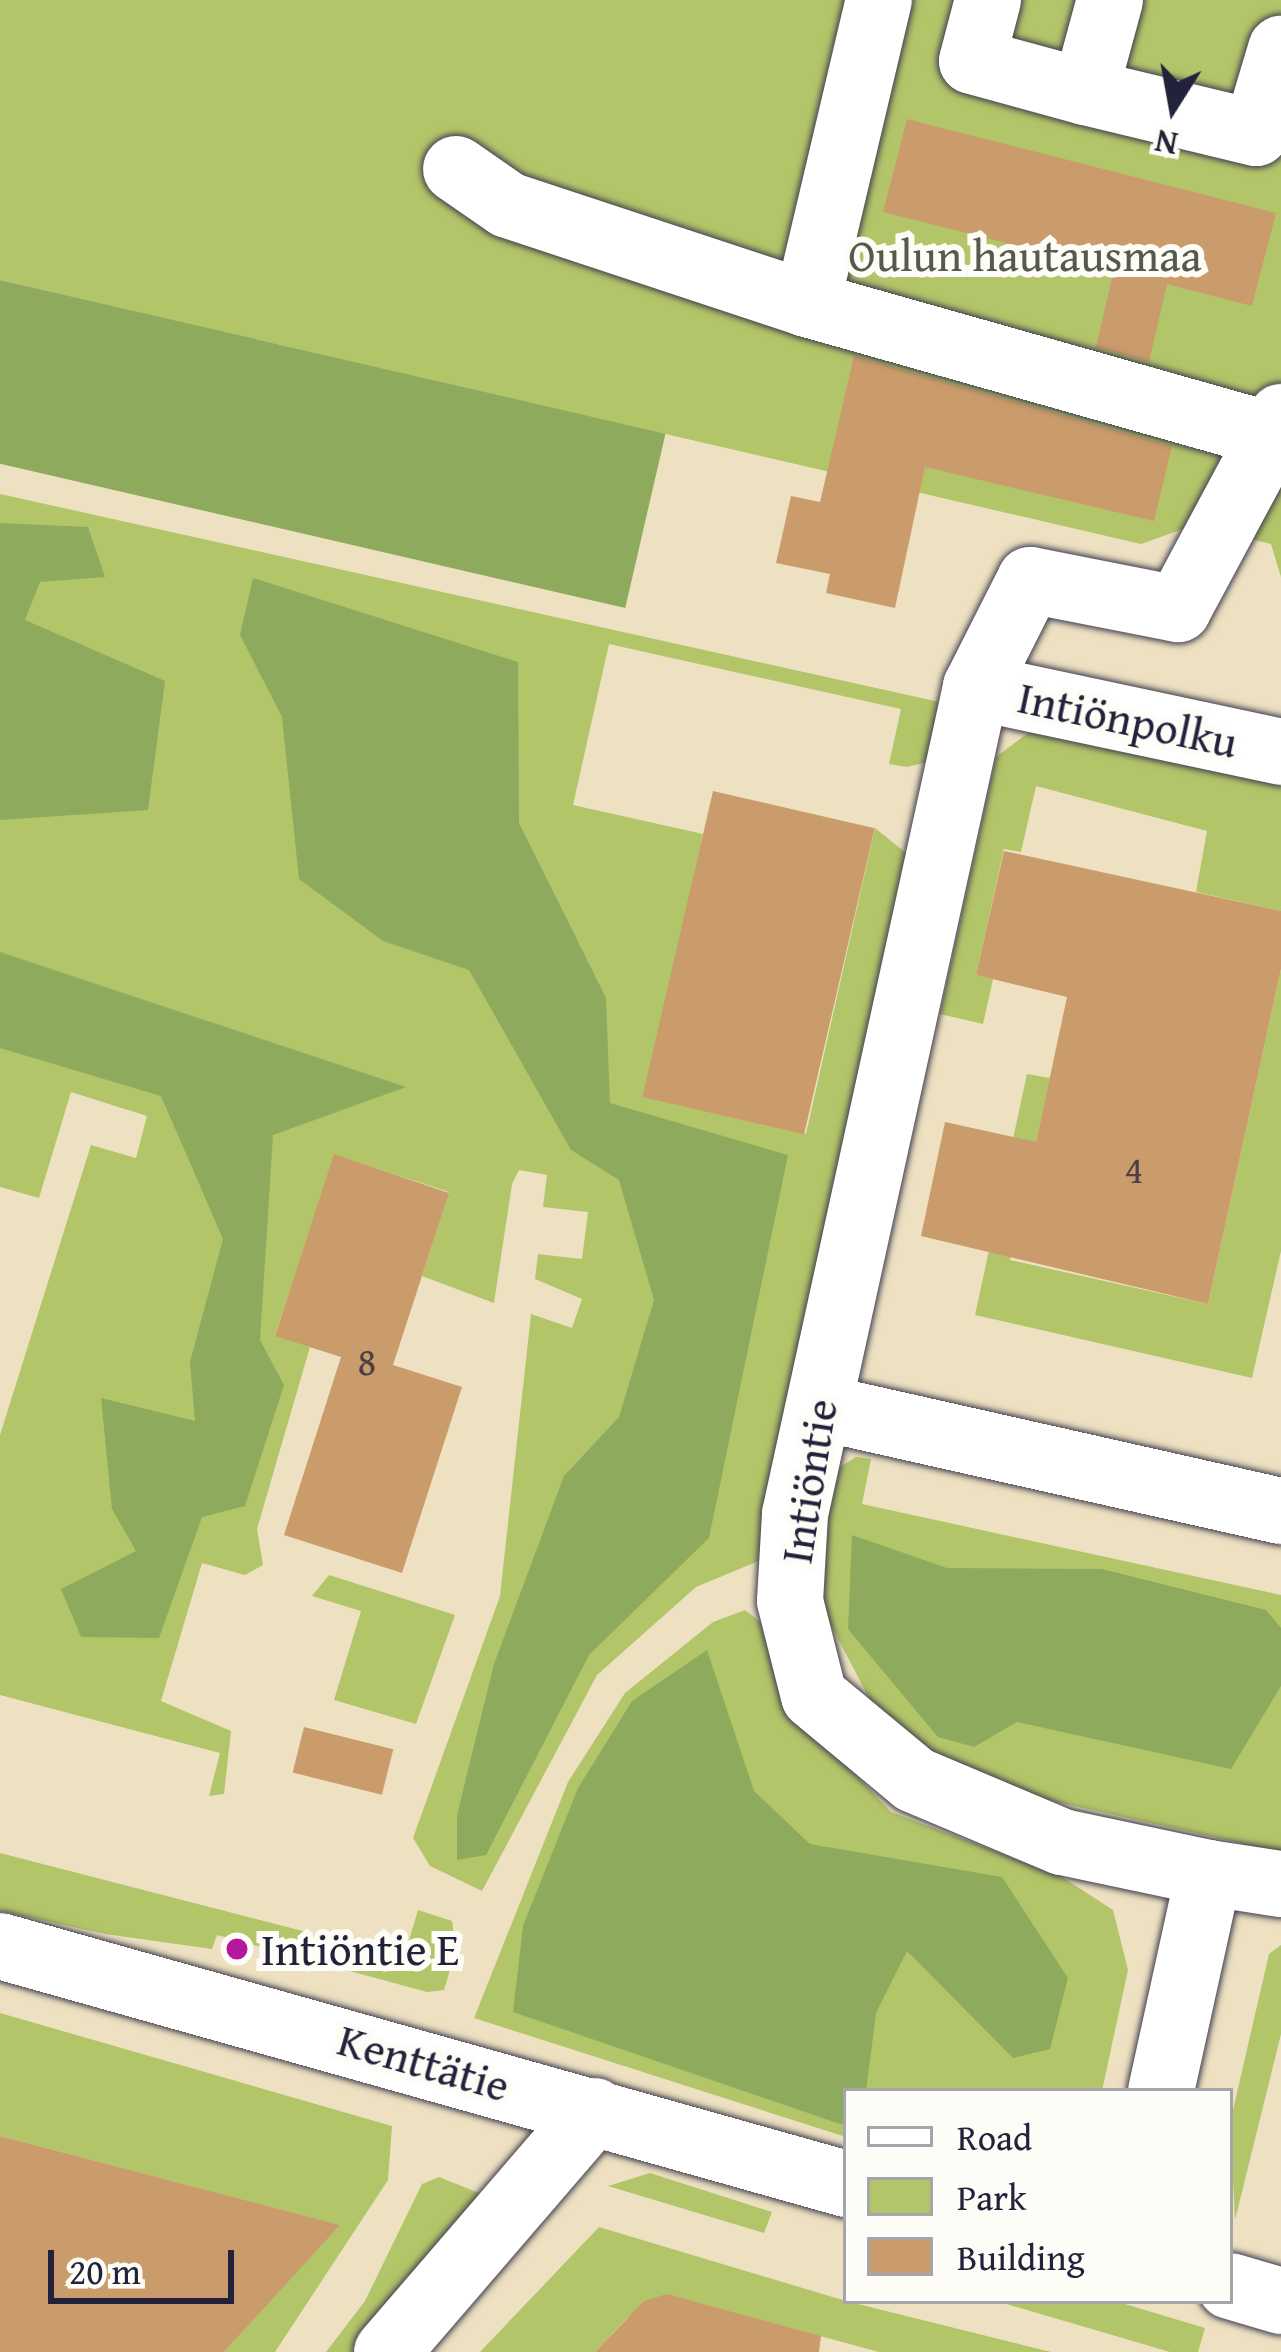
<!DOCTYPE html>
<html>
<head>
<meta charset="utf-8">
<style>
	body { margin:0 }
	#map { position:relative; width:1281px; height:2352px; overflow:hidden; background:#eee1c2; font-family:"Gentium Book Plus",serif }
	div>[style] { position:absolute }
	.green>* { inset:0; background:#b3c569 }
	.forest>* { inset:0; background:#8eaa5d; transform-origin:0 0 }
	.building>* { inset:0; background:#ca9c6b; transform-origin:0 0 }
	.roads { filter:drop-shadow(0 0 3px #413f4f) drop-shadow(0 0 3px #413f4f) }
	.minor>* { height:66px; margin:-33px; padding:0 33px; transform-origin:33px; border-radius:33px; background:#fff }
	.dots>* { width:33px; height:33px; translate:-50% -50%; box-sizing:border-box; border:6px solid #fdfcf7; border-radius:50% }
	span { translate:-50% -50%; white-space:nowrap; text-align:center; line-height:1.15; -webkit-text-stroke:12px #fdfcf7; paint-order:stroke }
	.number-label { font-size:39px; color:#4c4047 }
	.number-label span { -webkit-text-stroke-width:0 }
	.park-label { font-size:45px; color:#555b4b }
	.street-label { font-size:45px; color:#22223b }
	.poi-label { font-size:45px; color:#22223b }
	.left { translate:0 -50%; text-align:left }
	.legend { position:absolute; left:843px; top:2088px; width:390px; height:216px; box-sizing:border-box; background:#fdfcf7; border:3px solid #a5a5ac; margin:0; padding:15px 21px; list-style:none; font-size:36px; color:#22223b }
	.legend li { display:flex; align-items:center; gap:24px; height:60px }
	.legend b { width:60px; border:3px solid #a5a5ac }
	.north { position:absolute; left:1113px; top:48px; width:120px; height:120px; -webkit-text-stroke:9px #fdfcf7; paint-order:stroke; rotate:191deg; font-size:33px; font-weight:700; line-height:48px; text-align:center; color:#22223b }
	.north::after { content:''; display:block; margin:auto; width:42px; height:54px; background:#22223b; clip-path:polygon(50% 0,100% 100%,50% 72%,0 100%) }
	.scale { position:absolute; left:48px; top:2250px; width:186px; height:54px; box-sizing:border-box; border:6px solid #22223b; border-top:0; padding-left:15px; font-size:36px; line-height:42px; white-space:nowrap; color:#22223b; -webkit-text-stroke:9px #fdfcf7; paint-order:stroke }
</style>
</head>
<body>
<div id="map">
	<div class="green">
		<div style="clip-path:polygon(0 0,1281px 0,1281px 577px,1271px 544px,1194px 525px,1141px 544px,0 280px)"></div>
		<div style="clip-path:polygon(0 494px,944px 703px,931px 761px,907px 767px,889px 764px,901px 709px,609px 644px,573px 805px,703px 834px,645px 1097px,806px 1134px,875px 828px,906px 853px,766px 1558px,696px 1587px,597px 1675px,482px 1891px,430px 1866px,413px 1838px,500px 1596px,531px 1314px,572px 1328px,582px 1299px,535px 1279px,538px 1254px,582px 1259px,588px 1212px,543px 1207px,547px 1175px,519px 1170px,512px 1184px,494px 1303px,422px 1276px,449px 1192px,335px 1155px,275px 1335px,310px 1347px,257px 1529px,263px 1565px,245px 1575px,202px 1563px,161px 1701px,231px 1731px,224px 1794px,209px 1796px,220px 1753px,0 1695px,0 1435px,91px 1145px,136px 1158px,147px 1116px,71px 1092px,39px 1198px,0 1187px)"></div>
		<div style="clip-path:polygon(1036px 727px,1281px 772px,1281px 911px,1196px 892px,1207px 831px,1036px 786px,1021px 852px,1004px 849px,976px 975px,993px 979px,983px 1024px,940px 1014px,996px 757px)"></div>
		<div style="clip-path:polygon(1281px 969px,1281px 1251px,1252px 1378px,975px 1315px,1027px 1074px,1050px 1078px,1010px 1260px,1208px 1304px)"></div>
		<div style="clip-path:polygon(856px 1457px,871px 1459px,862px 1504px,1281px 1595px,1281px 1852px,971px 1783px,880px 1719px,824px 1612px,825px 1522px,840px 1467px)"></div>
		<div style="clip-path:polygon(329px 1575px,455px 1615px,416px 1724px,334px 1700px,361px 1611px,312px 1596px)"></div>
		<div style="clip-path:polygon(745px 1610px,767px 1627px,792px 1707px,891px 1812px,1059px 1875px,1113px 1910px,1128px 1970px,1102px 2091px,846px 2091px,846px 2137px,474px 2018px,568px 1782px,625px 1693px,713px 1622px)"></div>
		<div style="clip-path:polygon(0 1853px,404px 1957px,418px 1910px,452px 1921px,456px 1950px,444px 1990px,427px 1992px,217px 1935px,212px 1949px,105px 1934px,0 1911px)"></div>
		<div style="clip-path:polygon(1281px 1945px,1281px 2034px,1235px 2220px,1230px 2123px,1269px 1954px)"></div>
		<div style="clip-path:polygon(0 2013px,392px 2126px,388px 2180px,275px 2352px,224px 2352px,339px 2225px,0 2136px)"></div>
		<div style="clip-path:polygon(650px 2173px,772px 2212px,764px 2233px,608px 2186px)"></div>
		<div style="clip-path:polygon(439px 2177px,484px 2195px,358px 2352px,326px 2352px,365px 2301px,422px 2184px)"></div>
		<div style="clip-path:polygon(599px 2227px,846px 2301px,1051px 2352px,879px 2352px,688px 2300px,638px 2325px,628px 2317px,595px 2352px,480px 2352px)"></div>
		<div style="clip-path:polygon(996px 2301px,1115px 2301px,1205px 2328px,1198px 2352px,1170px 2352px)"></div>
	</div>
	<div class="forest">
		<div style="left:0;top:280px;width:683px;height:179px;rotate:13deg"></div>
		<div style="clip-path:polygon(0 523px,88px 527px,105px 577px,40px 582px,25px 620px,165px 681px,148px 810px,0 820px)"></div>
		<div style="clip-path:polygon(253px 578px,518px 662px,519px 823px,606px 998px,610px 1103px,788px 1155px,709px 1538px,589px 1655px,486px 1855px,457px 1860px,457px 1815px,494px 1664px,564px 1476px,619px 1417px,654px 1300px,619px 1180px,571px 1150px,469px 970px,383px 941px,299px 879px,282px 717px,240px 635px)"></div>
		<div style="clip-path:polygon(0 952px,406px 1087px,273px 1135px,260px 1340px,284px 1385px,245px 1506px,202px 1517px,159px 1638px,81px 1637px,61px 1589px,136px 1551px,112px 1509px,101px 1398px,195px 1421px,190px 1362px,223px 1239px,161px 1096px,0 1048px)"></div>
		<div style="clip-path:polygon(852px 1535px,947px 1568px,1102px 1569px,1266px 1610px,1281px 1628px,1281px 1686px,1231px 1769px,1017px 1722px,974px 1747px,938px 1737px,848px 1629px)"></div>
		<div style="clip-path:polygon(707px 1650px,754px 1791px,810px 1844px,1002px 1877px,1068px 1978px,1050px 2049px,1013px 2058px,907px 1951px,876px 2013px,866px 2091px,846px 2091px,846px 2126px,513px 2012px,523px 1926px,578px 1788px,632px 1701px)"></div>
	</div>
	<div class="building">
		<div style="clip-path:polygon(907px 119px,1276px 213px,1252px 306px,1167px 284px,1149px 362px,1096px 347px,1114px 270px,883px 212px)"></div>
		<div style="clip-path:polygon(854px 356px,1172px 446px,1154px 521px,925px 467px,895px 608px,826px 593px,830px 574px,776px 563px,791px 496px,820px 502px)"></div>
		<div style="left:713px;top:791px;width:166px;height:314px;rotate:13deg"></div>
		<div style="clip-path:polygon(1004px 851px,1281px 911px,1281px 969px,1208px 1304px,921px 1236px,945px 1122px,1036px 1142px,1067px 997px,976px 975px)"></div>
		<div style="clip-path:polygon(334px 1154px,449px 1193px,393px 1365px,462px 1387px,402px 1573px,284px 1535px,341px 1357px,275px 1336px)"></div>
		<div style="left:304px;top:1727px;width:92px;height:47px;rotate:14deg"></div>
		<div style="clip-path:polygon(0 2136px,340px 2225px,224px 2352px,0 2352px)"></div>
		<div style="clip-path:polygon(667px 2294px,821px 2336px,819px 2352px,595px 2352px,644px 2301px)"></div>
	</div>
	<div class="roads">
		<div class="minor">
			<div style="left:988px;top:0;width:63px;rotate:104.7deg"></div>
			<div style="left:972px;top:61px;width:117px;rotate:15.3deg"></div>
			<div style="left:1110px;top:0;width:95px;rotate:105.2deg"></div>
			<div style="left:1085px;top:92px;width:176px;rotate:13.5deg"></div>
			<div style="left:1256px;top:133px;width:88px;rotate:-73.4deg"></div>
			<div style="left:456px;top:169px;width:63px;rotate:34.7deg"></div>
			<div style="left:508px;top:205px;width:315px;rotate:18.3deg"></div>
			<div style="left:807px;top:304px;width:493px;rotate:15.8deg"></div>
			<div style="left:807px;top:304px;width:312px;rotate:-76.7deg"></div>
			<div style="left:976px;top:687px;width:312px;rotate:12deg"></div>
			<div style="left:819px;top:1407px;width:474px;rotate:12.7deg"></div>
			<div style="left:1209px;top:1873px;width:73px;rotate:8.7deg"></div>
			<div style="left:0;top:1946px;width:879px;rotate:15.71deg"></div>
			<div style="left:1161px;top:2091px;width:223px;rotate:-77.6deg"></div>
			<div style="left:1209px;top:1873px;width:150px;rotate:-168.1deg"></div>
			<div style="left:1062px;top:1842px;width:160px;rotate:-157.1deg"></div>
			<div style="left:915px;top:1780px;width:131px;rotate:-140.3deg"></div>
			<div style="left:814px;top:1696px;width:98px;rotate:-104.2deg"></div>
			<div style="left:790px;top:1601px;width:87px;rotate:-86.7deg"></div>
			<div style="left:795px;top:1514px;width:847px;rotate:-77.65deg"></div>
			<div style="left:976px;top:687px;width:120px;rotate:-63.2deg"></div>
			<div style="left:1030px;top:580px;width:151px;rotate:11.1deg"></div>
			<div style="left:1178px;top:609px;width:218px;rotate:-61.8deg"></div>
			<div style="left:1230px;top:2286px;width:53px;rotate:16.4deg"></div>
			<div style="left:387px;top:2352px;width:318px;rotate:-49.3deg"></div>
		</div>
	</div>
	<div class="dots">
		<div style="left:237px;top:1949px;background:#b5179e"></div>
	</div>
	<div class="number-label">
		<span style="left:1134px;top:1169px">4</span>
		<span style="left:367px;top:1361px">8</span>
	</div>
	<div class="park-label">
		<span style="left:1025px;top:255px">Oulun hautausmaa</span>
	</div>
	<div class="street-label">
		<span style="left:1128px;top:719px;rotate:12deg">Intiönpolku</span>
		<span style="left:808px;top:1481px;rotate:-81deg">Intiöntie</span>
		<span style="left:424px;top:2062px;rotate:16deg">Kenttätie</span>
	</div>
	<div class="poi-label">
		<span class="left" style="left:261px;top:1949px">Intiöntie E</span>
	</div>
	<ul class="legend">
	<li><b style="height:15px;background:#fff"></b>Road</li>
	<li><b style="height:33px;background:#b3c569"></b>Park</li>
	<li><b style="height:33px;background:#ca9c6b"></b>Building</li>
	</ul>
	<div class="north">N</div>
	<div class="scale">20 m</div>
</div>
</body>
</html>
